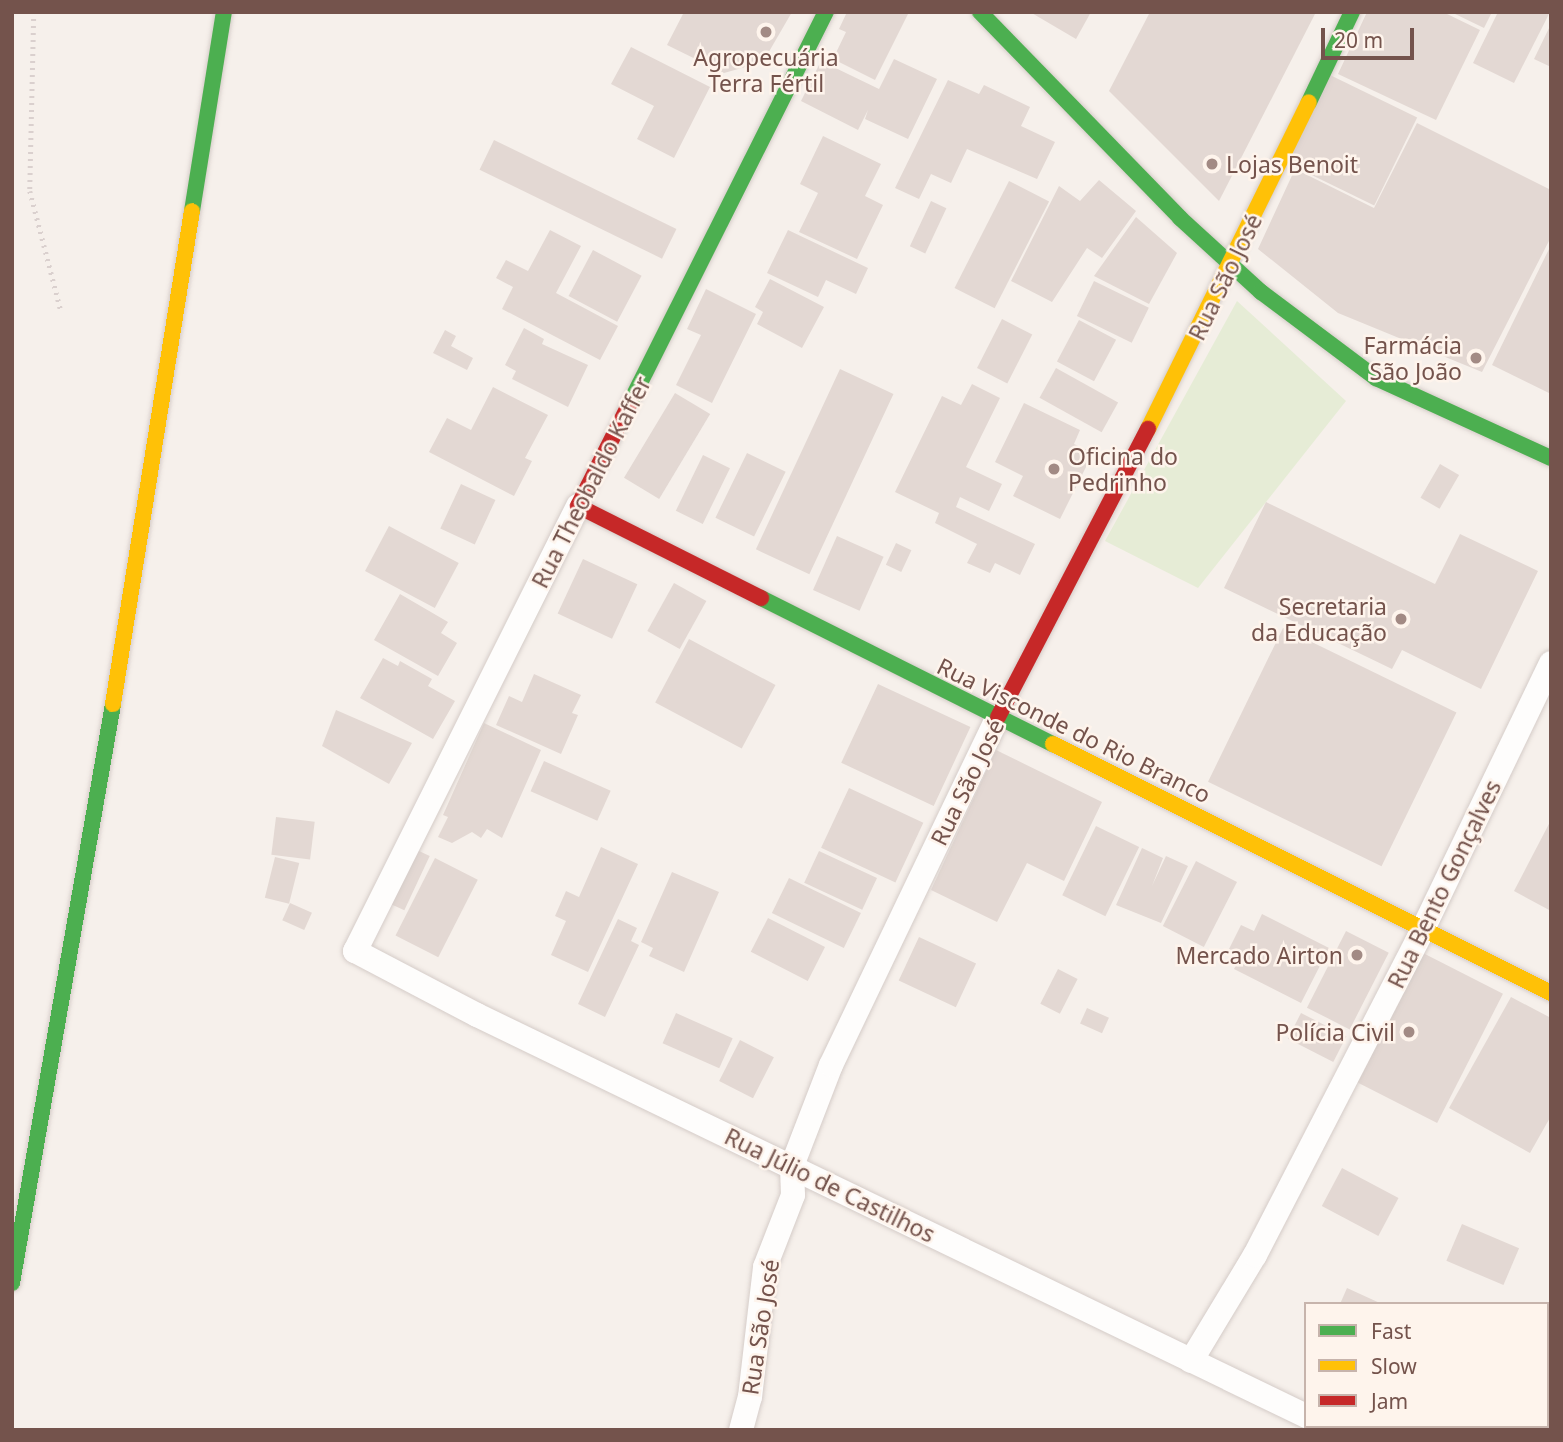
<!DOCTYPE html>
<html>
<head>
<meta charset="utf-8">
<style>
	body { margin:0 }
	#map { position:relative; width:1563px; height:1442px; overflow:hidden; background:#f6f0eb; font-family:"Noto Sans",sans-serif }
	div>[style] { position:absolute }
	.green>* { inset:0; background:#e6ecd6 }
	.building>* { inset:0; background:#e3d8d3; transform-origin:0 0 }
	.path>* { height:4.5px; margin-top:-2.25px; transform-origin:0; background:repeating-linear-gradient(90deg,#dad0ce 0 2px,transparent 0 7px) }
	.roads { filter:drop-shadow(0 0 2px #d5ccc8) drop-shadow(0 0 2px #d5ccc8) }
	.street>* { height:24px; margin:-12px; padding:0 12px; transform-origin:12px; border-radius:12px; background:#fefdfc }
	.fast>* { height:16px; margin:-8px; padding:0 8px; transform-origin:8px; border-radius:8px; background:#4caf50 }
	.slow>* { height:16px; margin:-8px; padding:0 8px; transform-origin:8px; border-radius:8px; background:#ffc107 }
	.jam>* { height:16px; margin:-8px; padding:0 8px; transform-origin:8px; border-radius:8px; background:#c62828 }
	.dots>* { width:19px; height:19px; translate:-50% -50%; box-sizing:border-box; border:4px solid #fef4ec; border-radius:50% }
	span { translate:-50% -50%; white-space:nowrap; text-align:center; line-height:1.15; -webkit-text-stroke:5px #fef4ec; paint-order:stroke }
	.poi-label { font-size:23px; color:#74534c }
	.left { translate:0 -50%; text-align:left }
	.right { translate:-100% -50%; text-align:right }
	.street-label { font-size:23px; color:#74534c }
	.frame { position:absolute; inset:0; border:14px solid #74534c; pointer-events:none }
	.legend { position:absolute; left:1304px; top:1302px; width:245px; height:126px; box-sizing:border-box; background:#fef4ec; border:2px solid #c7b4ac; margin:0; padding:9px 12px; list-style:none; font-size:21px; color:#74534c }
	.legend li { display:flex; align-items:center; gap:14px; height:35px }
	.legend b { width:35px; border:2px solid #c7b4ac }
	.scale { position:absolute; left:1321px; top:28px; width:93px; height:32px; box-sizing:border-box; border:4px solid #74534c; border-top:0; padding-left:9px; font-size:21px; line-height:24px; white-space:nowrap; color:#74534c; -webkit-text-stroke:5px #fef4ec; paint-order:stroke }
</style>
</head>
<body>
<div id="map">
	<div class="green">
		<div style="clip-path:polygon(1237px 301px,1346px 401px,1198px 588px,1105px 541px)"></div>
	</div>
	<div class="building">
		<div style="clip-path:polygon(684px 12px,792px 12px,763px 62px,724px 73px,667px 45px)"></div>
		<div style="clip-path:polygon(847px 12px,909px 12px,875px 80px,833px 59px,846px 32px,839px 29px)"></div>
		<div style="clip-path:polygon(1030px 12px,1091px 12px,1076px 39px)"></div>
		<div style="clip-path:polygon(1150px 12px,1316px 12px,1219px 201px,1109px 91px)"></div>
		<div style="clip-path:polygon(1367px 12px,1443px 12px,1480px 30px,1436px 120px,1338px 74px)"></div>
		<div style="clip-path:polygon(1451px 12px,1492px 12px,1484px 28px)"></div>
		<div style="clip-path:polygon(1498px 12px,1550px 12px,1514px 83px,1473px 63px)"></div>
		<div style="clip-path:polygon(1551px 24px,1551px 67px,1534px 59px)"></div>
		<div style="clip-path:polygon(631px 47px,710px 87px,674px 158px,637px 139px,654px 106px,611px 84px)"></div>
		<div style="clip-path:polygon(894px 59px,937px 79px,908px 139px,865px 119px,868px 110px,858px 130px,801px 101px,821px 61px,879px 89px)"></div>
		<div style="left:1330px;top:75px;width:97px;height:98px;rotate:26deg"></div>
		<div style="clip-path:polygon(948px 80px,979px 94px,984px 85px,1030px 107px,1021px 126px,1055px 142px,1037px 179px,967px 149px,951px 183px,931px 174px,919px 199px,895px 188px)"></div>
		<div style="clip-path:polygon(1417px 123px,1551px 190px,1551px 237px,1482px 372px,1338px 313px,1258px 249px,1295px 169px,1374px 208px)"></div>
		<div style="clip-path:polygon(823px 136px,881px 164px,865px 196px,883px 205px,857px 259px,799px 232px,818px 193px,800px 184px)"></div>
		<div style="left:494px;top:140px;width:203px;height:33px;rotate:26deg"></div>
		<div style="clip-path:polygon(1099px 180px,1136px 211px,1102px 258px,1087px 248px,1052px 302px,1011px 281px,1059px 186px,1080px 201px)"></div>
		<div style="left:1009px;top:181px;width:45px;height:120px;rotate:27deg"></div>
		<div style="left:931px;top:201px;width:17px;height:50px;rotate:25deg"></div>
		<div style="clip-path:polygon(1136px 217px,1177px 253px,1149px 304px,1094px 276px)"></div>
		<div style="clip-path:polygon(550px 230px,581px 246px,556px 293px,618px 326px,600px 360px,502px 309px,513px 287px,496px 278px,506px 260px,528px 271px)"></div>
		<div style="clip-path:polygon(788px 230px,868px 268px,856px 294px,826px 280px,818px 297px,767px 273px)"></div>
		<div style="clip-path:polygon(1551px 245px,1551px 394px,1492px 365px)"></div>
		<div style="left:593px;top:250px;width:55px;height:52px;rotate:28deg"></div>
		<div style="clip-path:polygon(770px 279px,824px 307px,802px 348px,757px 324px,763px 312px,755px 307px)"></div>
		<div style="left:1094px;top:281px;width:61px;height:39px;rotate:26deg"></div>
		<div style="clip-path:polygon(706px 289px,756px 314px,712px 403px,676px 385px,701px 335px,687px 329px)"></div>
		<div style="left:1002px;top:319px;width:34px;height:55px;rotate:27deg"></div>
		<div style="left:1079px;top:320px;width:42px;height:47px;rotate:28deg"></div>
		<div style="clip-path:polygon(524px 328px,544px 339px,542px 344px,588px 365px,568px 407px,512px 379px,516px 371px,505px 365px)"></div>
		<div style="clip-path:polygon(445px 330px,456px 336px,451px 346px,473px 358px,467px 370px,433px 353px)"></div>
		<div style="left:1056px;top:368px;width:71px;height:34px;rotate:29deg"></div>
		<div style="left:840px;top:369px;width:59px;height:199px;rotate:25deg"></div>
		<div style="clip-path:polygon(972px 384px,1000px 398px,966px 467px,1002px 484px,989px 511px,960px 497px,956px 507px,1035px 544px,1020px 575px,995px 563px,990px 573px,967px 563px,977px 544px,935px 523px,939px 513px,895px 492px,942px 396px,961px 405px)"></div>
		<div style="clip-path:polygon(493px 387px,548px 415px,525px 458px,532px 461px,514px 496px,429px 452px,447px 418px,471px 430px)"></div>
		<div style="left:675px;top:393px;width:41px;height:99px;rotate:31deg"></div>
		<div style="clip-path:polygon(1024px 403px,1080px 430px,1074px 444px,1093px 453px,1060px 519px,1013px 496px,1023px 476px,995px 462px)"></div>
		<div style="left:747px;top:453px;width:43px;height:72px;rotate:26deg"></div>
		<div style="left:703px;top:455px;width:30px;height:62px;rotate:26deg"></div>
		<div style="left:1440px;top:464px;width:22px;height:39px;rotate:30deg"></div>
		<div style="left:461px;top:484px;width:38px;height:49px;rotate:25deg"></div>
		<div style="clip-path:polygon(1266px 502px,1435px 584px,1460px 534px,1538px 571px,1481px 689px,1402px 650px,1392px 669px,1224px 588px)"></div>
		<div style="left:389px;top:526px;width:79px;height:51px;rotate:28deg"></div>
		<div style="left:837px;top:536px;width:51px;height:59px;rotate:24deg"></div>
		<div style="left:896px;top:543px;width:17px;height:24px;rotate:25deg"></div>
		<div style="left:583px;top:559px;width:60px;height:60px;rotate:25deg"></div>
		<div style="left:674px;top:583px;width:37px;height:55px;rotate:29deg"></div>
		<div style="clip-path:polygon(400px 594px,448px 622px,441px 633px,457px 643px,438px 676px,374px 640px)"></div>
		<div style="left:1283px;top:628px;width:193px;height:171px;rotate:26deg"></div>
		<div style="left:689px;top:639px;width:98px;height:72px;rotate:28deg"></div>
		<div style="clip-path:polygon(383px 658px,398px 666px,400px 661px,432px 679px,428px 686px,455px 701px,433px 739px,360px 698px)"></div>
		<div style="clip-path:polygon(534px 674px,581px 695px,572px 713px,578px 715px,561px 754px,496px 725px,509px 696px,522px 702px)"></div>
		<div style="left:878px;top:684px;width:102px;height:87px;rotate:25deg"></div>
		<div style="clip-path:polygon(336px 710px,412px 743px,389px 784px,322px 746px)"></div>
		<div style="clip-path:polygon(484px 723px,541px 750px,502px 838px,487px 829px,481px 838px,472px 832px,452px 843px,438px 837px,448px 817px,443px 815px)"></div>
		<div style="clip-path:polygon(996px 750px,1102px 802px,1064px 881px,1027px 863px,997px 922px,931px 890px)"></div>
		<div style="left:544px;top:761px;width:73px;height:33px;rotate:24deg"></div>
		<div style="left:849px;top:788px;width:82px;height:66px;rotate:25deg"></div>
		<div style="left:276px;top:817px;width:39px;height:38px;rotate:7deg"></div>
		<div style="clip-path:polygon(1551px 820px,1551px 911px,1514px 891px)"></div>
		<div style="left:1096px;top:826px;width:48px;height:77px;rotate:26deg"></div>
		<div style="clip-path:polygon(601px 847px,638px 864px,588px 972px,551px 955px,566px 921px,555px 916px,566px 891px,579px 897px)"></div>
		<div style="clip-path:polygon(1142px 848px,1163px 858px,1152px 886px,1166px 856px,1188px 866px,1161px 923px,1116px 905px)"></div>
		<div style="left:417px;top:850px;width:14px;height:60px;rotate:25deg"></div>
		<div style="left:819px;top:851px;width:64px;height:35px;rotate:25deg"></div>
		<div style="left:275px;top:857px;width:25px;height:42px;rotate:14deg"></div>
		<div style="left:435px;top:858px;width:48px;height:87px;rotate:27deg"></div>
		<div style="left:1196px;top:861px;width:46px;height:73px;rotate:27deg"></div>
		<div style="clip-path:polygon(672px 872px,719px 892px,684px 972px,649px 956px,653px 948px,641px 942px)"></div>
		<div style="left:789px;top:878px;width:80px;height:39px;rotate:26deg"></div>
		<div style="left:290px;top:903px;width:24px;height:19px;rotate:24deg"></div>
		<div style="clip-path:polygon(1262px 914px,1329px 948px,1301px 1003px,1234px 969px,1241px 955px,1229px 949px,1241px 925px,1254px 931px)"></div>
		<div style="left:768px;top:918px;width:64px;height:38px;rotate:27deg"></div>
		<div style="clip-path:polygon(618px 919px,637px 928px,631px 941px,639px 945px,605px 1017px,578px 1004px)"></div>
		<div style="left:1346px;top:931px;width:48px;height:86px;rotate:27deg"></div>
		<div style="left:919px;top:937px;width:63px;height:48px;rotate:25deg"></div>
		<div style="left:1421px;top:952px;width:92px;height:145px;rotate:27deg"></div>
		<div style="left:1058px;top:969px;width:22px;height:39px;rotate:27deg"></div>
		<div style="clip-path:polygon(1511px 997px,1551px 1018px,1551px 1116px,1530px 1153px,1449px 1108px)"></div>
		<div style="left:1087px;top:1008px;width:24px;height:17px;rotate:24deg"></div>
		<div style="left:676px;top:1013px;width:62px;height:33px;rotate:24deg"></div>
		<div style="left:1301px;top:1013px;width:51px;height:29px;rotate:27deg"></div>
		<div style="left:740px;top:1040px;width:38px;height:46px;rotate:27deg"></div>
		<div style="left:1342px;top:1168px;width:64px;height:43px;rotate:28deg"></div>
		<div style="left:1462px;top:1224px;width:62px;height:40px;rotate:23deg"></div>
		<div style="clip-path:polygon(1347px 1288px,1382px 1304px,1340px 1304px)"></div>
		<div style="clip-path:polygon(1547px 1387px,1551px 1430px,1516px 1426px,1547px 1426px)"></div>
	</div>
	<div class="path">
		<div style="left:34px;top:12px;width:179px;rotate:91.3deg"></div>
		<div style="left:30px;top:191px;width:124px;rotate:75.5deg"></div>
	</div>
	<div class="roads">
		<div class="street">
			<div style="left:578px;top:506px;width:498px;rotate:116.6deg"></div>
			<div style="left:355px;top:951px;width:138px;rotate:27.7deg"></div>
			<div style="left:477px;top:1015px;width:921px;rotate:25.81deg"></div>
			<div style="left:1191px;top:1361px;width:124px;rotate:-58.9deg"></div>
			<div style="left:1255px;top:1255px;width:367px;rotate:-62.7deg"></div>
			<div style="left:1423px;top:929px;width:295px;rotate:-64.3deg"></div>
			<div style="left:1326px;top:1426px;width:9px;rotate:27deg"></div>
			<div style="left:741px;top:1430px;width:34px;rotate:-75deg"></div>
			<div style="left:750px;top:1397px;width:131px;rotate:-83.4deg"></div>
			<div style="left:765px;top:1267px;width:77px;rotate:-68.7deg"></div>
			<div style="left:793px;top:1195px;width:29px;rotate:-92deg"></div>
			<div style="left:792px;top:1166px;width:108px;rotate:-68.9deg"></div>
			<div style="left:831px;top:1065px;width:386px;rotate:-64.4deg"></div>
		</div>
		<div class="fast">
			<div style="left:980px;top:12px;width:287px;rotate:45.8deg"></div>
			<div style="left:1180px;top:218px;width:110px;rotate:42.4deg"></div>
			<div style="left:1261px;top:292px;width:144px;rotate:36.8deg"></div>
			<div style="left:1376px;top:378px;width:192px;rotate:24.6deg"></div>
			<div style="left:1309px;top:102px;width:100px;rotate:-64.5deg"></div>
			<div style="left:192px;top:211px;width:202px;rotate:-80.9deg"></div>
			<div style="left:630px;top:403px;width:437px;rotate:-63.4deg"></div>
			<div style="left:761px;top:598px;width:326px;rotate:26.6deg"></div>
			<div style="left:12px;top:1283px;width:588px;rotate:-80.1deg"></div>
		</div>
		<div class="slow">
			<div style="left:1148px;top:429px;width:364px;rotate:-63.8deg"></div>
			<div style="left:113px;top:704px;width:499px;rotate:-80.9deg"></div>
			<div style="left:1053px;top:744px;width:557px;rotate:26.57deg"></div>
		</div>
		<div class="jam">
			<div style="left:630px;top:403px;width:115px;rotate:116.8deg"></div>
			<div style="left:578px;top:506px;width:205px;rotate:26.7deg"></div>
			<div style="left:998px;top:717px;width:325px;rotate:-62.5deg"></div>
		</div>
	</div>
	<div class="dots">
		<div style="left:766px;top:32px;background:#a28a84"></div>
		<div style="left:1212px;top:164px;background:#a28a84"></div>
		<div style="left:1476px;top:358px;background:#a28a84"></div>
		<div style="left:1054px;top:469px;background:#a28a84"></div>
		<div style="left:1401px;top:619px;background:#a28a84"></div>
		<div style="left:1357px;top:955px;background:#a28a84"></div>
		<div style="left:1409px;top:1032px;background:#a28a84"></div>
	</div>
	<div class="poi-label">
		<span style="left:766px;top:70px">Agropecuária<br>Terra Fértil</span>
		<span class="left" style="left:1226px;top:164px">Lojas Benoit</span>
		<span class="right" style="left:1462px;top:358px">Farmácia<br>São João</span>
		<span class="left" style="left:1068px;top:469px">Oficina do<br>Pedrinho</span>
		<span class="right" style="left:1387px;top:619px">Secretaria<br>da Educação</span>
		<span class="right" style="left:1343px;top:955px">Mercado Airton</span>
		<span class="right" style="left:1395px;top:1032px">Polícia Civil</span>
	</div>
	<div class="street-label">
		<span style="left:1225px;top:277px;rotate:-64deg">Rua São José</span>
		<span style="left:591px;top:482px;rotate:-63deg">Rua Theobaldo Kaffer</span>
		<span style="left:1074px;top:730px;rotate:26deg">Rua Visconde do Rio Branco</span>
		<span style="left:967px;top:782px;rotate:-64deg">Rua São José</span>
		<span style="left:1444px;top:884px;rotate:-64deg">Rua Bento Gonçalves</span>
		<span style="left:830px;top:1185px;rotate:26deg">Rua Júlio de Castilhos</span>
		<span style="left:760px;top:1327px;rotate:-81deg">Rua São José</span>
	</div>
	<div class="frame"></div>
	<ul class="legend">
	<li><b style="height:9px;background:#4caf50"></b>Fast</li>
	<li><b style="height:9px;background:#ffc107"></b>Slow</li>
	<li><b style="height:9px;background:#c62828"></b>Jam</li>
	</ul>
	<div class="scale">20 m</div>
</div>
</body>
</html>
